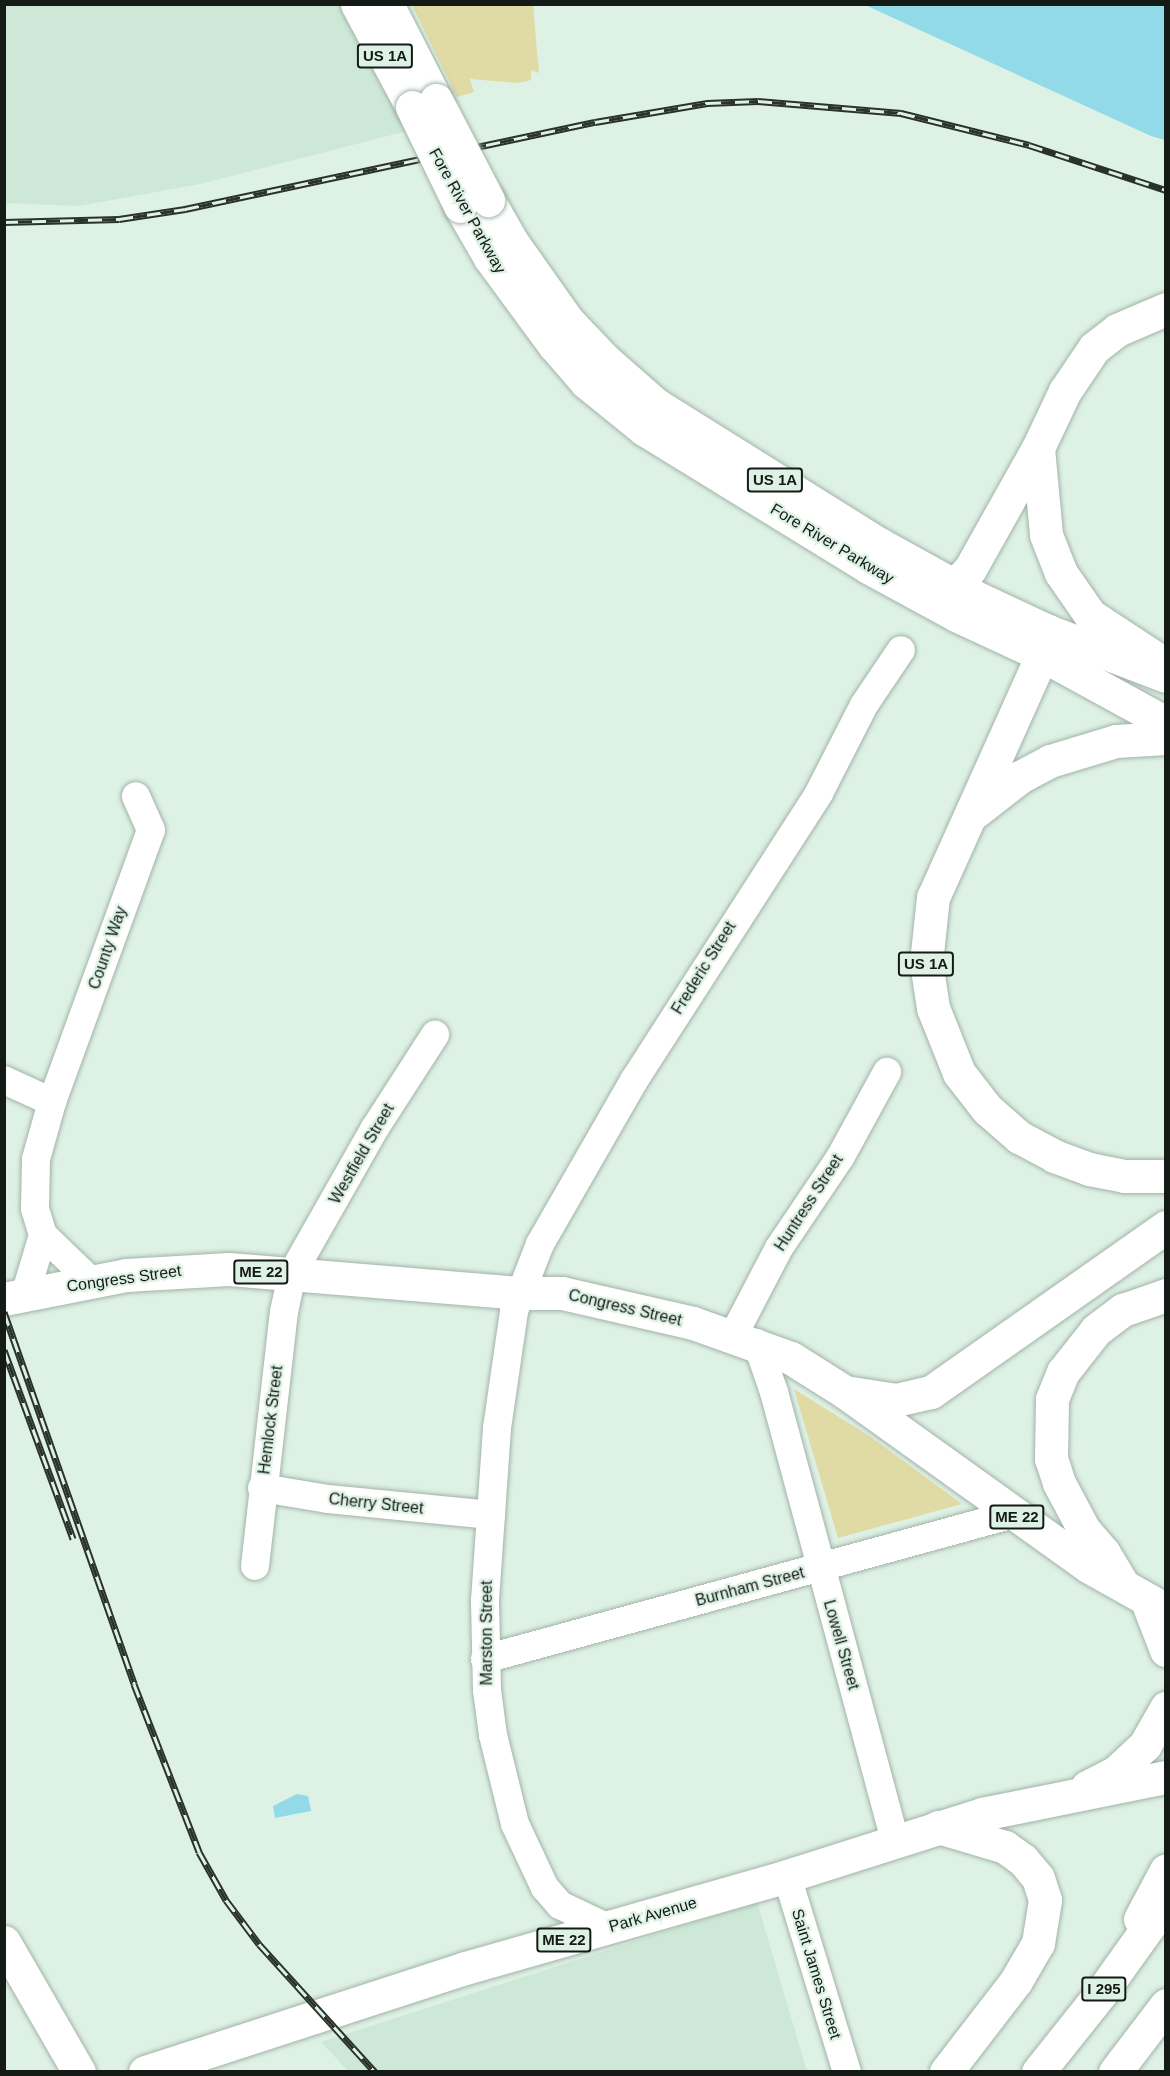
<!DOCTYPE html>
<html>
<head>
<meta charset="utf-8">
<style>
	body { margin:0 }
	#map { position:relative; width:1170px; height:2076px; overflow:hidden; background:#def1e5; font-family:Arial,sans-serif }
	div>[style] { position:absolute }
	.built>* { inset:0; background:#cee8d7 }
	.green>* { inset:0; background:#e0daa5 }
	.water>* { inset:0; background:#92dae8 }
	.roads { filter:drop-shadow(0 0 2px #a2b3a8) drop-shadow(0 0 2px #a2b3a8) }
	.minor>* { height:28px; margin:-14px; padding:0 14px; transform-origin:14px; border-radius:14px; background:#fff }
	.major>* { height:33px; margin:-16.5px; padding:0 16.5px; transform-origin:16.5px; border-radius:16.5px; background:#fff }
	.highway>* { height:33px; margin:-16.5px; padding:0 16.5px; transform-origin:16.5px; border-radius:16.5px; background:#fff }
	.rail>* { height:7px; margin-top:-3.5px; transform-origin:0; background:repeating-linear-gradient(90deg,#def1e5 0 14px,#2a322c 0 28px); box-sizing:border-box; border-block:2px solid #2a322c }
	.bridges { filter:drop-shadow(0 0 2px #a2b3a8) drop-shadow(0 0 2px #a2b3a8) }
	.major-bridge>* { height:33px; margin:-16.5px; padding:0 16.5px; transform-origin:16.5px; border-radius:16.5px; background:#fff }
	span { translate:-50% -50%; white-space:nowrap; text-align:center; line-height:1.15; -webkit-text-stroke:4.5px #def1e5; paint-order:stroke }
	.shield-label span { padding:2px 4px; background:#def1e5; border:2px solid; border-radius:4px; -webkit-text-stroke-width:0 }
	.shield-label { font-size:15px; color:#141b16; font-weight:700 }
	.street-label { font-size:16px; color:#141b16 }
	.frame { position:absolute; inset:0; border:6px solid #141b16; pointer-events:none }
</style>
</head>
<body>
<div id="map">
	<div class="built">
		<div style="clip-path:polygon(5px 5px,342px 5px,407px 131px,200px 184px,79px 206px,5px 203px)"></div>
		<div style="clip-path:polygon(757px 1902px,807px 2071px,348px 2071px,321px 2042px)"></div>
	</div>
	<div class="green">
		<div style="clip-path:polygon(412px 5px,533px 5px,539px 73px,531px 70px,531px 80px,518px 83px,470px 79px,474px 92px,457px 97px)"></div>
		<div style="clip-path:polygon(794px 1389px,868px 1435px,962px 1504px,838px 1538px)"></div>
	</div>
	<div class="water">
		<div style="clip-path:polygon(865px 5px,1165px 5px,1165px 140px,1151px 136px)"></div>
		<div style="clip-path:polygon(297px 1794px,308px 1796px,311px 1811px,275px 1818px,273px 1806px)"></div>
	</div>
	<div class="roads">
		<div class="minor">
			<div style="left:4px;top:1080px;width:53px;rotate:24.6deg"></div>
			<div style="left:92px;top:1282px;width:68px;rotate:-136.2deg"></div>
			<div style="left:43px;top:1235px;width:28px;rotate:-107deg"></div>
			<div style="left:35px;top:1208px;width:49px;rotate:-88.8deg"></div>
			<div style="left:36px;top:1159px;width:59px;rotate:-74.3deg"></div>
			<div style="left:52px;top:1102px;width:289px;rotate:-70deg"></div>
			<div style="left:151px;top:830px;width:37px;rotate:-114deg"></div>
			<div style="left:25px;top:1295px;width:63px;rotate:-73.3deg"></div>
			<div style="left:733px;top:1336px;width:99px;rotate:-62.4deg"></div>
			<div style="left:779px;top:1248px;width:111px;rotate:-56deg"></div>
			<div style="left:841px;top:1156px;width:96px;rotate:-61.3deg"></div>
			<div style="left:757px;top:1343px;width:52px;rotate:70.9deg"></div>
			<div style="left:774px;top:1392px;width:467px;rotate:74.9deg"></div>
			<div style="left:262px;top:1488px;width:67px;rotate:9.5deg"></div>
			<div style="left:328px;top:1499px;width:164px;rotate:5.6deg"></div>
			<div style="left:255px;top:1566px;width:256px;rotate:-83.5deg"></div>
			<div style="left:284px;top:1312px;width:39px;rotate:-78deg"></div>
			<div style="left:292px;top:1274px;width:168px;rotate:-60.4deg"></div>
			<div style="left:375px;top:1128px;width:111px;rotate:-57.2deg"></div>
			<div style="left:485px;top:1659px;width:549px;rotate:-15.33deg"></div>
			<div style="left:787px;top:1876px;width:205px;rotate:73deg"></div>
			<div style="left:608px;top:1928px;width:53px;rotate:-154.4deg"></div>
			<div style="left:560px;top:1905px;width:23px;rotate:-131deg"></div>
			<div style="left:545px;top:1888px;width:71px;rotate:-115.1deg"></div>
			<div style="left:515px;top:1824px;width:92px;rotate:-103.9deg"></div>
			<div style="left:493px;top:1735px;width:45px;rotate:-97.6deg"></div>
			<div style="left:487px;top:1690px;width:90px;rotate:-91.3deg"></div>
			<div style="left:485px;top:1600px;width:172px;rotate:-86deg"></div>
			<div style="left:497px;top:1428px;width:118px;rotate:-81.7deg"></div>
			<div style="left:514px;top:1311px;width:72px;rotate:-68.8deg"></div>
			<div style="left:540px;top:1244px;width:190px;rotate:-60.1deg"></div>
			<div style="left:635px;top:1079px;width:340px;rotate:-57.2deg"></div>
			<div style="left:819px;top:793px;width:99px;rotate:-62.9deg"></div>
			<div style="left:864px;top:705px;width:66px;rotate:-56.1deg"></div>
		</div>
		<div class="major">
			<div style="left:357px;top:4px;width:117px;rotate:61.9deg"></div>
			<div style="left:387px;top:4px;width:108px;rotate:63deg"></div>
			<div style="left:488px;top:200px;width:48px;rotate:60.3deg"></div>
			<div style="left:512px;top:242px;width:95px;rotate:54.8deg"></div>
			<div style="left:567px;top:320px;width:55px;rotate:46.5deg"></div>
			<div style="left:605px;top:360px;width:67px;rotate:41.3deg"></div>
			<div style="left:655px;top:404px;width:264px;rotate:32deg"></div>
			<div style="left:879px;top:544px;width:110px;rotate:28.9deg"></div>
			<div style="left:975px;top:597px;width:81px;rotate:25deg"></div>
			<div style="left:1048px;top:631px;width:126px;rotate:20.9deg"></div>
			<div style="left:460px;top:206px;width:60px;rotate:60deg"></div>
			<div style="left:490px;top:258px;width:108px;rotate:53.7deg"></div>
			<div style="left:554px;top:345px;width:49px;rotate:49.1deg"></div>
			<div style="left:586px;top:382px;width:75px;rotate:39deg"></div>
			<div style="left:644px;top:429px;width:263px;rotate:31.6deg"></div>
			<div style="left:868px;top:567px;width:100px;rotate:28.6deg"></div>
			<div style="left:956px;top:615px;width:95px;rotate:24.9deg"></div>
			<div style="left:1042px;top:655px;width:141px;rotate:28.7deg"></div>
			<div style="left:4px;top:1299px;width:124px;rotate:-11.1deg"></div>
			<div style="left:126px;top:1275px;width:103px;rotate:-3.3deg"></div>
			<div style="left:229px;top:1269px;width:291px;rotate:4.7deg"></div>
			<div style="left:519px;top:1293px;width:43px"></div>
			<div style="left:562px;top:1293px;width:134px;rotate:12.9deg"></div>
			<div style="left:693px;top:1323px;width:104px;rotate:19.7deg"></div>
			<div style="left:791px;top:1358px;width:64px;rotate:32.2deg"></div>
			<div style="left:845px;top:1392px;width:299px;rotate:35.6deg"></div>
			<div style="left:1088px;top:1566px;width:90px;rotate:29.4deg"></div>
			<div style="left:1147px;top:1601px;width:53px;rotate:68.8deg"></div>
			<div style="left:1087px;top:1787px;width:33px;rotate:-27deg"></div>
			<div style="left:1116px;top:1772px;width:40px;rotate:-43deg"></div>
			<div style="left:1145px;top:1745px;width:43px;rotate:-60.4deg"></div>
			<div style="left:4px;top:1942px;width:150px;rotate:60deg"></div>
			<div style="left:145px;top:2072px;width:336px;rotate:-18deg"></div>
			<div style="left:465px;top:1968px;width:335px;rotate:-15.9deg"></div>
			<div style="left:787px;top:1876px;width:205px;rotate:-17.6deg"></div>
			<div style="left:982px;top:1814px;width:188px;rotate:-11.4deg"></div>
		</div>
		<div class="highway">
			<div style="left:1038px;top:448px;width:87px;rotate:84.7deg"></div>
			<div style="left:1046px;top:535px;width:41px;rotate:68.5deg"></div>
			<div style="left:1061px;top:573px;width:51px;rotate:55.4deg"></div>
			<div style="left:1090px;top:615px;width:91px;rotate:33.3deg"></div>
			<div style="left:925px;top:598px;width:33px;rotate:-23deg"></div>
			<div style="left:955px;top:585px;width:22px;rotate:-47deg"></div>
			<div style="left:970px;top:569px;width:139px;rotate:-60.7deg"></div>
			<div style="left:1038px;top:448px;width:63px;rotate:-64.7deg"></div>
			<div style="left:1065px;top:391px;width:52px;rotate:-56deg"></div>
			<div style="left:1094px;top:348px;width:29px;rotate:-38deg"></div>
			<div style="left:1117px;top:330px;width:53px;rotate:-23.2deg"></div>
			<div style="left:1048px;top:631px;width:25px;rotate:104deg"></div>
			<div style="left:1042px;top:655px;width:265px;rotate:114.2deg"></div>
			<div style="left:933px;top:897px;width:65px;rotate:96.1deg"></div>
			<div style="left:926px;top:962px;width:47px;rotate:81.3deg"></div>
			<div style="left:933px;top:1008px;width:70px;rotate:68.2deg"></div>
			<div style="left:959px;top:1073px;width:46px;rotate:52.1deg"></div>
			<div style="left:987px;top:1109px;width:43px;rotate:41.2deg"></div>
			<div style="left:1019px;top:1137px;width:40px;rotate:28deg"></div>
			<div style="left:1054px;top:1156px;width:37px;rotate:20deg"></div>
			<div style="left:1089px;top:1169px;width:36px;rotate:11deg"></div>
			<div style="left:1124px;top:1176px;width:42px"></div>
			<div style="left:975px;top:812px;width:57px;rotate:-37.9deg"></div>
			<div style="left:1020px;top:777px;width:34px;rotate:-28deg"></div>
			<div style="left:1050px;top:761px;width:69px;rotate:-16.9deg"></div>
			<div style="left:1116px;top:741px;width:50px;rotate:-3.4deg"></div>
			<div style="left:845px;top:1392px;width:52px;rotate:8.9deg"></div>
			<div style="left:896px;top:1400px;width:36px;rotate:-13deg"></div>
			<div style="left:931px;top:1392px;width:287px;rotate:-35.1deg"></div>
			<div style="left:1123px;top:1585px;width:37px;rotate:-121deg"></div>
			<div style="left:1104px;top:1553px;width:30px;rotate:-131deg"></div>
			<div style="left:1084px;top:1530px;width:53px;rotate:-118deg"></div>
			<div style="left:1059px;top:1483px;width:25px;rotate:-108deg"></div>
			<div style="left:1051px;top:1459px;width:60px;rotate:-89deg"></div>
			<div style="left:1052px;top:1399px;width:29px;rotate:-68deg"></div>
			<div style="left:1063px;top:1372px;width:53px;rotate:-51.8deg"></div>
			<div style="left:1096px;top:1330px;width:34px;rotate:-37deg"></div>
			<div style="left:1123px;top:1310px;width:46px;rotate:-19.2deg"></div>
			<div style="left:938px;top:1827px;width:70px;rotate:16.6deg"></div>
			<div style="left:1005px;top:1847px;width:22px;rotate:36deg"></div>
			<div style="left:1023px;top:1860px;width:23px;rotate:50deg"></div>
			<div style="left:1038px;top:1878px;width:23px;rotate:72deg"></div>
			<div style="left:1045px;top:1900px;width:44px;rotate:99.2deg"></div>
			<div style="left:1038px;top:1943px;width:44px;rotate:120.1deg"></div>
			<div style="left:1016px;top:1981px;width:115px;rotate:127.6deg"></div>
			<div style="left:1140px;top:1919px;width:55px;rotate:-62deg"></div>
			<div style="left:1038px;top:2072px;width:101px;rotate:-51.4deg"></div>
			<div style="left:1101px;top:1993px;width:112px;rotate:-54.5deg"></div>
			<div style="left:1115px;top:2072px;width:84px;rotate:-52.7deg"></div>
		</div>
	</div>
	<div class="rail">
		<div style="left:4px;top:222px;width:115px;rotate:-1.5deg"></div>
		<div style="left:119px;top:219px;width:67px;rotate:-8.6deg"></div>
		<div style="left:185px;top:209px;width:419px;rotate:-12deg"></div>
		<div style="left:595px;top:122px;width:114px;rotate:-9.6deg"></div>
		<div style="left:707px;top:103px;width:51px;rotate:-2.2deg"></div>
		<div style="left:758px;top:101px;width:144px;rotate:4.8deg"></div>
		<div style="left:901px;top:113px;width:132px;rotate:14deg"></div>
		<div style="left:1029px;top:145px;width:144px;rotate:18.2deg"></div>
		<div style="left:4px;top:1312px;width:394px;rotate:70.7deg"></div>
		<div style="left:134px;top:1684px;width:180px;rotate:68.8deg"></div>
		<div style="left:199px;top:1852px;width:55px;rotate:60.6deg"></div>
		<div style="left:226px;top:1900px;width:55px;rotate:53.1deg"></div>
		<div style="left:259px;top:1944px;width:173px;rotate:47.8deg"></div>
		<div style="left:4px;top:1350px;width:201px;rotate:69.9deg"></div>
	</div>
	<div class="bridges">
		<div class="major-bridge">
			<div style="left:436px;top:100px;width:113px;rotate:62.5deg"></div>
			<div style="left:412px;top:107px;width:110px;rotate:64.1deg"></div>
		</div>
	</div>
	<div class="shield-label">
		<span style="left:385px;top:56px">US 1A</span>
		<span style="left:775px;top:480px">US 1A</span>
		<span style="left:926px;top:964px">US 1A</span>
		<span style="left:261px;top:1272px">ME 22</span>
		<span style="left:1017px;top:1517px">ME 22</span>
		<span style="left:564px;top:1940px">ME 22</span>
		<span style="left:1104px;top:1989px">I 295</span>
	</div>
	<div class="street-label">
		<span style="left:467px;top:211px;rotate:61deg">Fore River Parkway</span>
		<span style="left:832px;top:544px;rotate:31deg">Fore River Parkway</span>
		<span style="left:108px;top:948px;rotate:-71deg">County Way</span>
		<span style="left:704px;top:968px;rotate:-58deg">Frederic Street</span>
		<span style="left:362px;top:1154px;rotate:-60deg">Westfield Street</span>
		<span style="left:809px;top:1203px;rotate:-57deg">Huntress Street</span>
		<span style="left:124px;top:1279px;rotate:-8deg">Congress Street</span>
		<span style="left:625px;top:1308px;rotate:13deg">Congress Street</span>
		<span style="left:271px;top:1420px;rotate:-83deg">Hemlock Street</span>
		<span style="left:376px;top:1504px;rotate:6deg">Cherry Street</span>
		<span style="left:750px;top:1587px;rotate:-15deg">Burnham Street</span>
		<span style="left:487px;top:1633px;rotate:-90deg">Marston Street</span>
		<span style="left:841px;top:1645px;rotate:74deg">Lowell Street</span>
		<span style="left:653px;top:1915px;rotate:-16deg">Park Avenue</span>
		<span style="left:816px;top:1974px;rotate:73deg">Saint James Street</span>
	</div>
	<div class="frame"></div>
</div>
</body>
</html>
